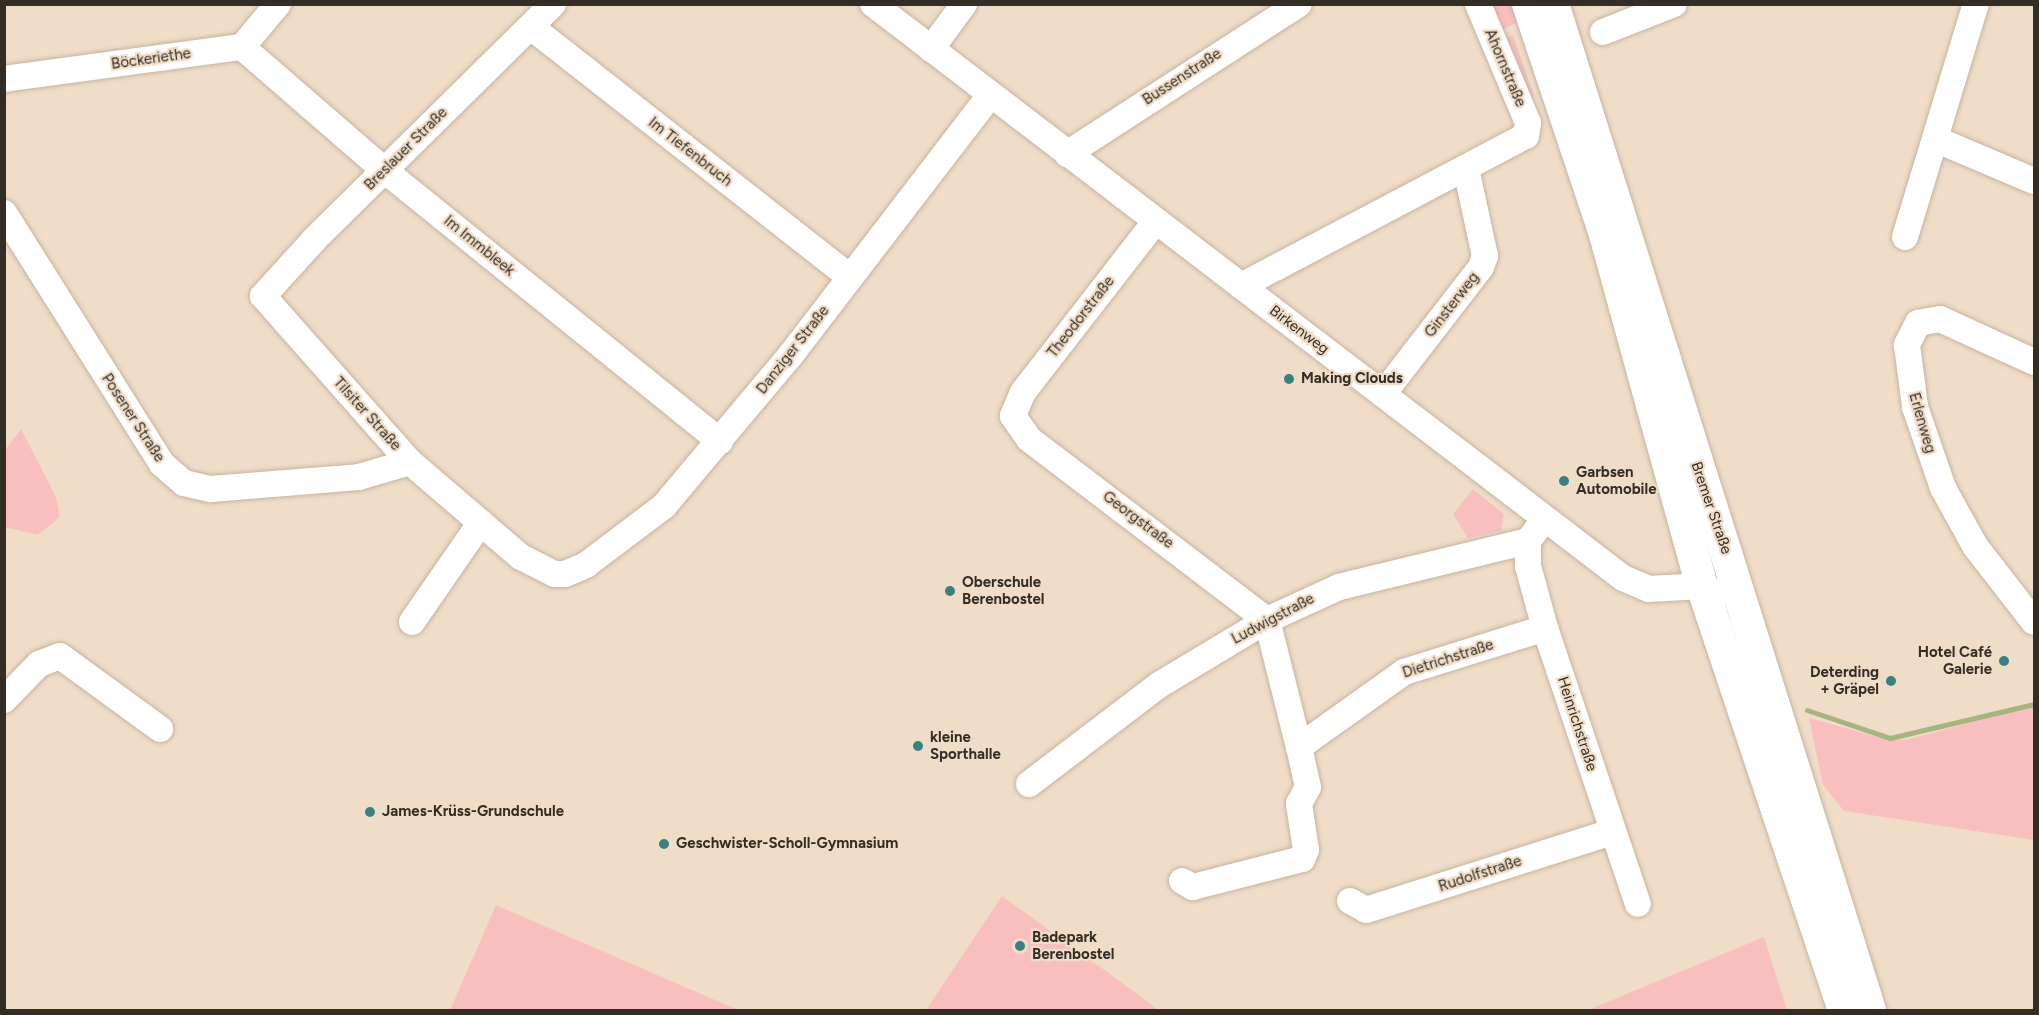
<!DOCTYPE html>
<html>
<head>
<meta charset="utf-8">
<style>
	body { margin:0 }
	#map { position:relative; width:2039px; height:1015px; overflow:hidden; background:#f0ddc8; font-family:Figtree,sans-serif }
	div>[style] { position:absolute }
	.green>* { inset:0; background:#f9bfbf }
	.stream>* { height:5px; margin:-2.5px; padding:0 2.5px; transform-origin:2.5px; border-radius:2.5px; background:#a6b47f }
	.roads { filter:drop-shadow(0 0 2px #c7b4a0) drop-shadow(0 0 2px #c7b4a0) }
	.minor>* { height:26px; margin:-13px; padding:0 13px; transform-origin:13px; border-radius:13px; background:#fff }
	.major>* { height:32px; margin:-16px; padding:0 16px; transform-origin:16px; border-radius:16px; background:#fff }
	.dots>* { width:16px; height:16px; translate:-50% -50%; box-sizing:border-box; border:3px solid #f0ddc8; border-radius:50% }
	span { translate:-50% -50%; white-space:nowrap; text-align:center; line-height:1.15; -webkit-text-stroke:4.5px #f0ddc8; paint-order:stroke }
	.street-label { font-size:15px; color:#342d25 }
	.poi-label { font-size:15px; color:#342d25; font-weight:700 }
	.left { translate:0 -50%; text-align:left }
	.right { translate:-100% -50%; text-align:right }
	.frame { position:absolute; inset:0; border:6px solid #342d25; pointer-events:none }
</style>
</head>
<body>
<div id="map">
	<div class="green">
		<div style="clip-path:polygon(1485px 5px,1511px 5px,1517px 23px,1497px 32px)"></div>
		<div style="clip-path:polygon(1513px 35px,1534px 96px,1525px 99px,1500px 41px)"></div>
		<div style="clip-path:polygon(21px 429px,56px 497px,60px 517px,38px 535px,5px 527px,5px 450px)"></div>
		<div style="clip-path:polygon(1473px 489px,1504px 514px,1501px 531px,1468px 538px,1453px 514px)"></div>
		<div style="clip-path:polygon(2034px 705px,2034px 840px,1844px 811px,1823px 785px,1809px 718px,1874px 736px,1906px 740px)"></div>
		<div style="clip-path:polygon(1002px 896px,1139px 995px,1158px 1010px,926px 1010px)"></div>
		<div style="clip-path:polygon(496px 905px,738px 1010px,450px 1010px)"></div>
		<div style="clip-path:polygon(1764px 937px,1787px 1010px,1588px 1010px)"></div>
	</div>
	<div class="stream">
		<div style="left:1807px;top:710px;width:88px;rotate:18.6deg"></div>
		<div style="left:1890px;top:738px;width:148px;rotate:-13.3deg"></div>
	</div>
	<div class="roads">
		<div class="minor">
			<div style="left:553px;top:4px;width:336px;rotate:135.4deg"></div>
			<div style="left:314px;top:240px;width:76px;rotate:132.3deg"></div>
			<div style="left:263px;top:296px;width:222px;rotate:48.5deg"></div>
			<div style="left:410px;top:462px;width:146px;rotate:40.6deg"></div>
			<div style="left:521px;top:557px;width:38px;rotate:27deg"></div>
			<div style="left:555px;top:574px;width:10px"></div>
			<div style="left:565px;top:574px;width:23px;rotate:-23deg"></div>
			<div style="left:586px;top:565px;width:98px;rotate:-37.1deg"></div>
			<div style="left:664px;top:506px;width:196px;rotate:-50deg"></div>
			<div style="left:790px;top:356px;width:329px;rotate:-52.5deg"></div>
			<div style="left:873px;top:4px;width:944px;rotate:37.43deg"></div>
			<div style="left:1623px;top:578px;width:28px;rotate:23deg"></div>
			<div style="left:1649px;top:589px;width:53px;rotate:-3.2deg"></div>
			<div style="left:1702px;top:586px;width:18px;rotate:27deg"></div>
			<div style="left:531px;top:27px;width:405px;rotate:38.1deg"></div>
			<div style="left:1603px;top:32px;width:76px;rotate:-21.5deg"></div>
			<div style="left:242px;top:47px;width:188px;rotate:40.9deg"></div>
			<div style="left:384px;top:170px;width:432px;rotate:38.9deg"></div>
			<div style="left:931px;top:49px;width:56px;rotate:-53.7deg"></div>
			<div style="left:4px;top:79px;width:240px;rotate:-7.7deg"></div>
			<div style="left:242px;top:47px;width:56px;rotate:-50.1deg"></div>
			<div style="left:1935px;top:139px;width:108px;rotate:23deg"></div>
			<div style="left:1067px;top:154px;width:276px;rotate:-32.9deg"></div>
			<div style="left:4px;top:213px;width:297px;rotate:57.8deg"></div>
			<div style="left:162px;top:464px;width:29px;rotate:41deg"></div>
			<div style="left:184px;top:483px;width:28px;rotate:13deg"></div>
			<div style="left:211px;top:489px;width:148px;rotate:-4.6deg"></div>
			<div style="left:359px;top:477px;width:53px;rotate:-16.4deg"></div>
			<div style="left:1155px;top:222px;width:215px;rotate:127.8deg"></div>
			<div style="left:1023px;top:392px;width:26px;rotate:113deg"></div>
			<div style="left:1013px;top:416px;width:28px;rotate:55deg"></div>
			<div style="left:1029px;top:439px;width:299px;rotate:37.3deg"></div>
			<div style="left:1905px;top:237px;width:244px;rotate:-73.1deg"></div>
			<div style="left:1241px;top:286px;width:322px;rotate:-27.8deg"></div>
			<div style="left:1526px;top:136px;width:13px;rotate:-81deg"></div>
			<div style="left:1528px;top:123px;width:129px;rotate:-112.8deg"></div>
			<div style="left:2034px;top:362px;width:103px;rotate:-155.4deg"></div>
			<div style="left:1940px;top:319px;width:22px;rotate:170deg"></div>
			<div style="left:1918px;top:323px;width:25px;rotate:117deg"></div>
			<div style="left:1907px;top:345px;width:63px;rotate:82.6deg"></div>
			<div style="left:1915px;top:407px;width:86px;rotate:70.9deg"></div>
			<div style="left:1943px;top:488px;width:66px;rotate:61.1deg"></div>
			<div style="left:1975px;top:546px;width:96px;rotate:52.2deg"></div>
			<div style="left:1383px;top:394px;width:160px;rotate:-52.3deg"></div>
			<div style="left:1481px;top:267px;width:12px;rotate:-70deg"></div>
			<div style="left:1485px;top:256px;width:89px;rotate:-102.3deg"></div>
			<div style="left:1528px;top:541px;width:25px;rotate:90deg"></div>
			<div style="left:1528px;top:566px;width:64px;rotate:74.7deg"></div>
			<div style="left:1545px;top:628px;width:291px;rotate:71.4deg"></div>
			<div style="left:1267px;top:620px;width:131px;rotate:75.9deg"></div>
			<div style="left:1299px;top:747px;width:129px;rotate:-35.5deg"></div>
			<div style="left:1404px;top:672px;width:148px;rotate:-17.3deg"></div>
			<div style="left:412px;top:622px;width:121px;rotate:-55.4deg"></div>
			<div style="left:4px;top:700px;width:50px;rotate:-45.8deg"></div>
			<div style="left:39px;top:664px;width:22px;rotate:-21deg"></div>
			<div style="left:60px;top:656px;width:124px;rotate:36.1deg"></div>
			<div style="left:1029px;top:784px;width:163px;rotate:-37.3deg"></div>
			<div style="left:1159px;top:685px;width:126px;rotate:-31deg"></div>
			<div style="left:1267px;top:620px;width:79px;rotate:-24.6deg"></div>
			<div style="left:1339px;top:587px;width:195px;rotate:-13.7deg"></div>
			<div style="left:1528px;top:541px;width:26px;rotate:-53deg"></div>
			<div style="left:1182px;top:881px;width:13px;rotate:29deg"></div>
			<div style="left:1193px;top:887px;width:113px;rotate:-14.4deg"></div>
			<div style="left:1302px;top:859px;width:10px;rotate:-66deg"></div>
			<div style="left:1306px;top:850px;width:47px;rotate:-98.7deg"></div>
			<div style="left:1299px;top:804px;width:19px;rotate:-62deg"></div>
			<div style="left:1308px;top:787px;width:41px;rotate:-102.7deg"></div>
			<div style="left:1350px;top:901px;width:18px;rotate:29deg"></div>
			<div style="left:1366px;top:910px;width:258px;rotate:-17.6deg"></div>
		</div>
		<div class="major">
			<div style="left:1528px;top:4px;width:239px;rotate:71.5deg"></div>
			<div style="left:1604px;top:231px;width:368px;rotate:74.6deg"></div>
			<div style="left:1702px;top:586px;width:447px;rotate:71.5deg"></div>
			<div style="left:1553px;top:4px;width:1055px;rotate:72.51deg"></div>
		</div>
	</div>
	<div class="dots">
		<div style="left:1289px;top:379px;background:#388081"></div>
		<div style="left:1564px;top:481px;background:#388081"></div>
		<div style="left:950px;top:591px;background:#388081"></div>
		<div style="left:2004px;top:661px;background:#388081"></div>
		<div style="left:1891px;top:681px;background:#388081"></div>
		<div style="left:918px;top:746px;background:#388081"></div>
		<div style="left:370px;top:812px;background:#388081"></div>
		<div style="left:664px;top:844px;background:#388081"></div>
		<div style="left:1020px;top:946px;background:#388081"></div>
	</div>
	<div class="street-label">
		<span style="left:151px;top:59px;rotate:-8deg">Böckeriethe</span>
		<span style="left:1505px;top:68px;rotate:67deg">Ahornstraße</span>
		<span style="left:1182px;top:77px;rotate:-33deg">Bussenstraße</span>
		<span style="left:406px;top:149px;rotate:-45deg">Breslauer Straße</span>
		<span style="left:690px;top:152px;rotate:38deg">Im Tiefenbruch</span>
		<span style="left:479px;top:246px;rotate:39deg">Im Immbleek</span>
		<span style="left:1452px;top:305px;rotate:-52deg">Ginsterweg</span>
		<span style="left:1081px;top:317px;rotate:-52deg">Theodorstraße</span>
		<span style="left:1299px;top:330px;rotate:37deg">Birkenweg</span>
		<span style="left:793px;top:350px;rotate:-52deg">Danziger Straße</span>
		<span style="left:367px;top:414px;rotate:48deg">Tilsiter Straße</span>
		<span style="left:133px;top:418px;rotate:57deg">Posener Straße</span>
		<span style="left:1922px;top:423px;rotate:74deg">Erlenweg</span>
		<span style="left:1711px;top:508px;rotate:71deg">Bremer Straße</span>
		<span style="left:1138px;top:520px;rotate:37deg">Georgstraße</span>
		<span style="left:1273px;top:619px;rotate:-28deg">Ludwigstraße</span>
		<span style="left:1448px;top:659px;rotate:-18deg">Dietrichstraße</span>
		<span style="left:1577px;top:724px;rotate:72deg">Heinrichstraße</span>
		<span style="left:1480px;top:874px;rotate:-18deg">Rudolfstraße</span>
	</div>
	<div class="poi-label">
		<span class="left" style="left:1301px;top:379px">Making Clouds</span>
		<span class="left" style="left:1576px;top:481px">Garbsen<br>Automobile</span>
		<span class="left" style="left:962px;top:591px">Oberschule<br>Berenbostel</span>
		<span class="right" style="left:1992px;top:661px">Hotel Café<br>Galerie</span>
		<span class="right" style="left:1879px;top:681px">Deterding<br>+ Gräpel</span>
		<span class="left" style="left:930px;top:746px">kleine<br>Sporthalle</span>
		<span class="left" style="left:382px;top:812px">James-Krüss-Grundschule</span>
		<span class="left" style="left:676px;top:844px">Geschwister-Scholl-Gymnasium</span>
		<span class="left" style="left:1032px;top:946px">Badepark<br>Berenbostel</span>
	</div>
	<div class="frame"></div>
</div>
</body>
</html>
